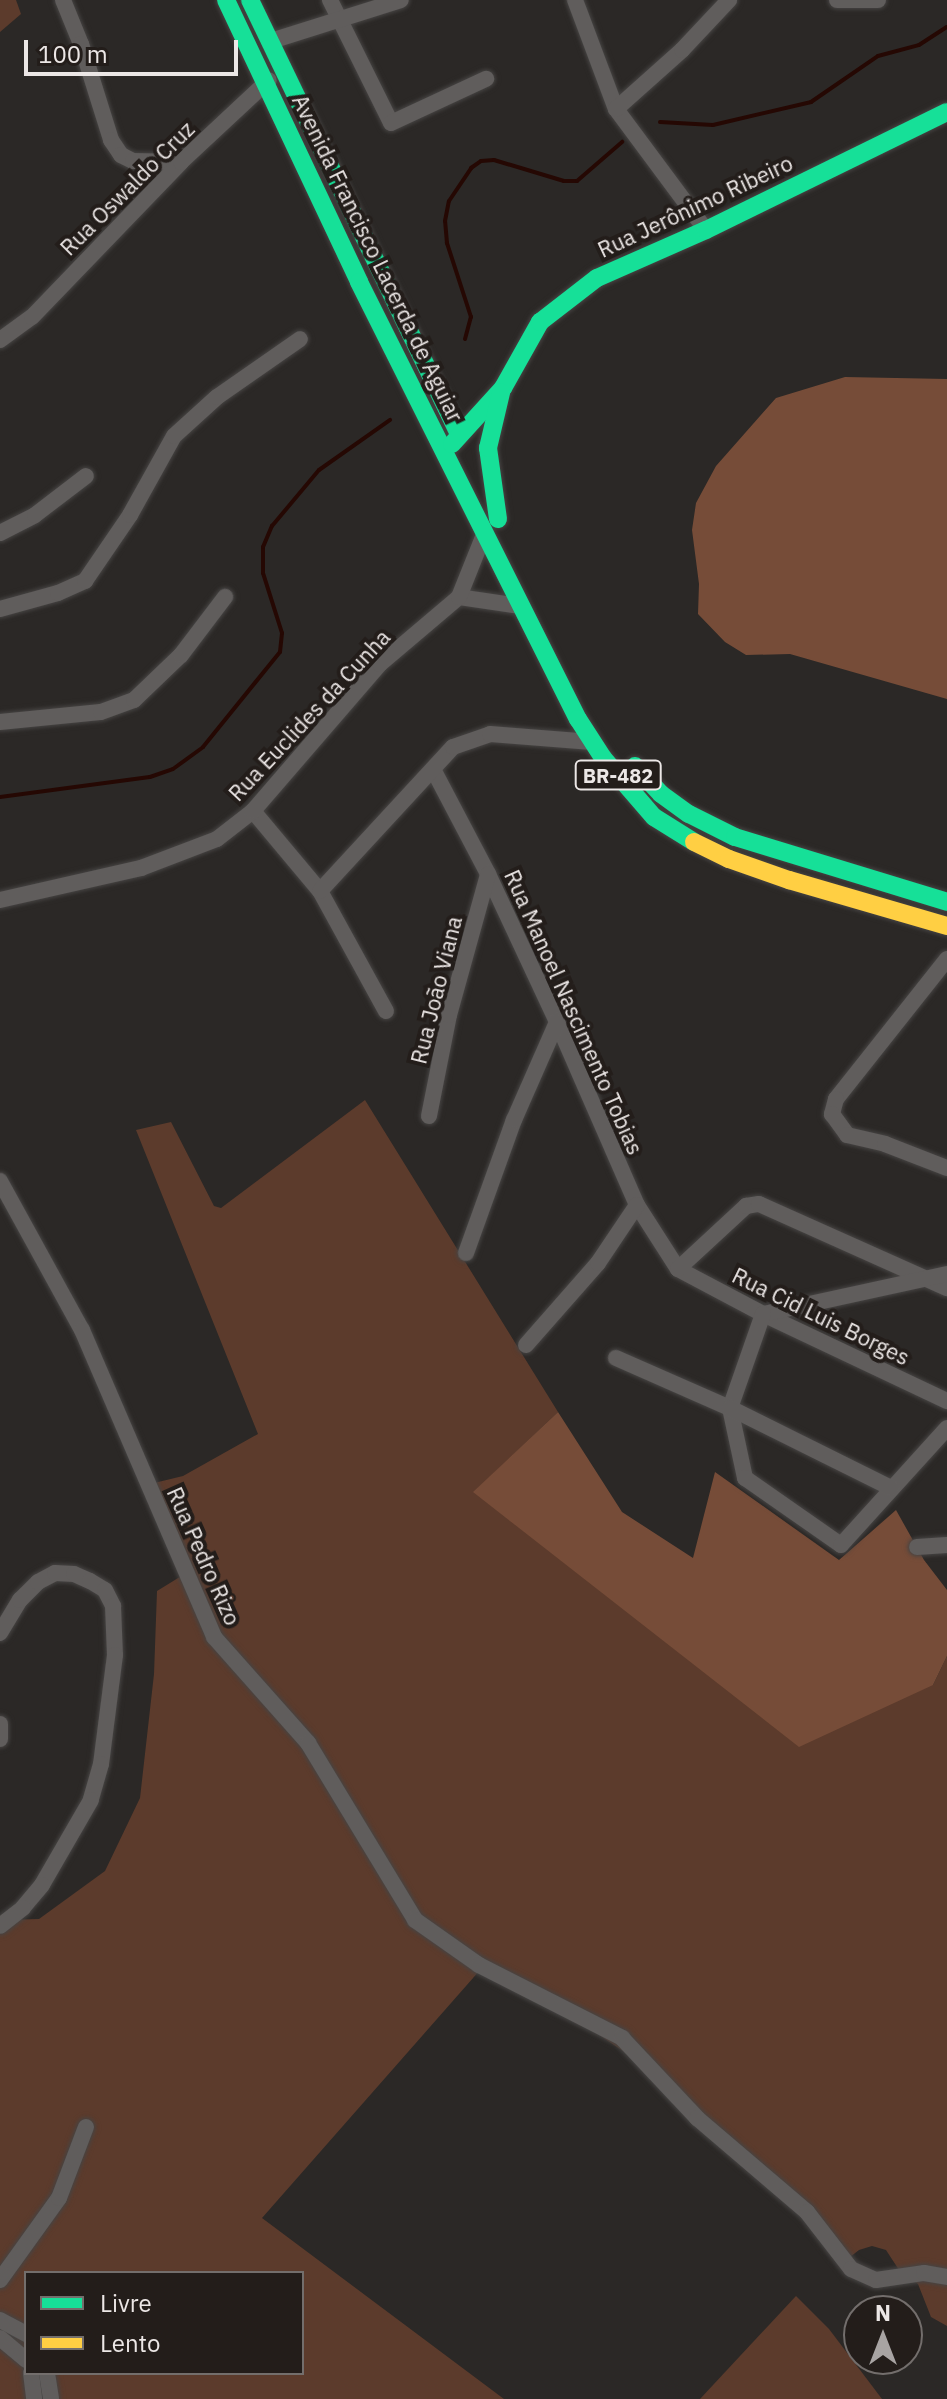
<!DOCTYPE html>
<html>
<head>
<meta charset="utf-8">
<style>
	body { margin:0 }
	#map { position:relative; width:947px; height:2399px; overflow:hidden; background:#2b2826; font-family:"IBM Plex Sans",sans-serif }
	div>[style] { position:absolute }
	.green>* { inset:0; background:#5c3b2c }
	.forest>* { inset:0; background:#764c38 }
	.stream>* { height:4px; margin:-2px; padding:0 2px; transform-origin:2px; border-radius:2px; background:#250803 }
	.roads { filter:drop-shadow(0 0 2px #464443) drop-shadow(0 0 2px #464443) }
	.street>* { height:16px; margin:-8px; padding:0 8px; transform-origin:8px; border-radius:8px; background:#605d5c }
	.fast>* { height:18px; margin:-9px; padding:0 9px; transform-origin:9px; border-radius:9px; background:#16e098 }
	.slow>* { height:18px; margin:-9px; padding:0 9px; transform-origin:9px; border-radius:9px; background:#ffcf43 }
	span { translate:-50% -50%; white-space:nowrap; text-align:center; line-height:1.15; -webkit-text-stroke:8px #231d1a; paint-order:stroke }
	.shield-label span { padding:2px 6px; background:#231d1a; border:2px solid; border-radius:6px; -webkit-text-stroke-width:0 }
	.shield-label { font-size:20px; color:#ece7e6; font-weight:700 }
	.street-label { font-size:22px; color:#ece7e6 }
	.legend { position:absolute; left:24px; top:2271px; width:280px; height:104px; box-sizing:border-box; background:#231d1a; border:2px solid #736e6c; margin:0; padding:10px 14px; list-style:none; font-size:24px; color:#ece7e6 }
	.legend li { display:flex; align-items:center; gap:16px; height:40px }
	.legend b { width:40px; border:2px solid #736e6c }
	.north { position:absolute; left:843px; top:2295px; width:80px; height:80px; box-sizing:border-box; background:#231d1a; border:2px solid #736e6c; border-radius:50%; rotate:0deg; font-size:22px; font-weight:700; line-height:32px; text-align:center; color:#ece7e6 }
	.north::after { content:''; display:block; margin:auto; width:28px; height:36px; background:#a8a4a3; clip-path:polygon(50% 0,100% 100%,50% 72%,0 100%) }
	.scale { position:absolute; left:24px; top:40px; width:214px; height:36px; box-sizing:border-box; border:4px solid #ece7e6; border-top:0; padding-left:10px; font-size:24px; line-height:28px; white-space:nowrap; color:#ece7e6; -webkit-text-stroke:6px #231d1a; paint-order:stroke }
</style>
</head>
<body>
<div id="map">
	<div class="green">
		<div style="clip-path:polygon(0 0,16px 0,21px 14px,0 32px)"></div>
		<div style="clip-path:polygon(evenodd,365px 1100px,558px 1412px,474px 1492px,933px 1685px,947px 1656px,947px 2326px,931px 2317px,918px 2284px,899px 2270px,886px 2250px,872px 2246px,859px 2250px,845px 2261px,662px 2077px,488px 1961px,262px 2218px,504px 2399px,0 2399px,0 1920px,39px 1919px,105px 1871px,140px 1798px,154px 1674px,157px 1591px,183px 1575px,150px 1484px,183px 1476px,258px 1434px,136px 1130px,171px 1122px,214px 1206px,221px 1208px,365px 1100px,26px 2273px,302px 2273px,302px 2373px,26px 2373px,26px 2273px)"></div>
		<div style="clip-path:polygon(796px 2296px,829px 2329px,882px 2399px,700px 2399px)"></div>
	</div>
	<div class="forest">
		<div style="clip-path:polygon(845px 377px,947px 379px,947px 699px,790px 654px,746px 655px,725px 642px,698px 614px,699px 584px,692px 530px,696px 503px,716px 466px,776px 398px)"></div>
		<div style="clip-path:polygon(558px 1412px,622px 1512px,693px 1558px,715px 1472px,839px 1560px,896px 1510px,924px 1560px,947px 1590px,947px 1656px,933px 1685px,799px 1747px,473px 1492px)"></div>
	</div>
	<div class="stream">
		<div style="left:660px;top:122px;width:53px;rotate:3.2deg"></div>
		<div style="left:713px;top:125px;width:101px;rotate:-13.2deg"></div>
		<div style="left:811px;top:102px;width:81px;rotate:-34.5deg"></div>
		<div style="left:878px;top:56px;width:42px;rotate:-15deg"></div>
		<div style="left:919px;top:45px;width:33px;rotate:-33deg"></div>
		<div style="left:465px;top:339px;width:23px;rotate:-75deg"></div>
		<div style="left:471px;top:317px;width:78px;rotate:-108deg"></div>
		<div style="left:447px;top:243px;width:22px;rotate:-95deg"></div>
		<div style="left:445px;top:221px;width:20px;rotate:-79deg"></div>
		<div style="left:449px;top:201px;width:40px;rotate:-56deg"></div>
		<div style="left:471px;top:168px;width:12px;rotate:-35deg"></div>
		<div style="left:481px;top:161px;width:13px;rotate:-4deg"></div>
		<div style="left:494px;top:160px;width:73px;rotate:16.7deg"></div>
		<div style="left:564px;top:181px;width:13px"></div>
		<div style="left:577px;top:181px;width:60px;rotate:-40.9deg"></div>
		<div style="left:0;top:797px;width:151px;rotate:-7.6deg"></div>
		<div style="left:150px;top:777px;width:24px;rotate:-19deg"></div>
		<div style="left:173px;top:769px;width:37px;rotate:-36deg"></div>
		<div style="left:203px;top:747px;width:122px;rotate:-51deg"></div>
		<div style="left:280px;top:652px;width:19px;rotate:-84deg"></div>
		<div style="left:282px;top:633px;width:63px;rotate:-107.6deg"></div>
		<div style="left:263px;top:573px;width:26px;rotate:-90deg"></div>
		<div style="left:263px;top:547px;width:23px;rotate:-67deg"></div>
		<div style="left:272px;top:526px;width:73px;rotate:-50deg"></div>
		<div style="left:319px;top:470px;width:87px;rotate:-35.2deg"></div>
	</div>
	<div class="roads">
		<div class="street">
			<div style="left:63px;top:0;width:48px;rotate:67.8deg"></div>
			<div style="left:81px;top:44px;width:101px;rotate:72.6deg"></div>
			<div style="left:111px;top:140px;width:18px;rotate:56deg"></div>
			<div style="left:121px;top:155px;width:13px;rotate:27deg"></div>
			<div style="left:133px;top:161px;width:48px;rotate:1.2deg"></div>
			<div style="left:330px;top:0;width:137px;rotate:63.6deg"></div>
			<div style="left:391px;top:123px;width:105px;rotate:-24.9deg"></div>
			<div style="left:575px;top:0;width:116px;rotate:69.4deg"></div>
			<div style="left:616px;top:109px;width:151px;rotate:53.4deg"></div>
			<div style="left:837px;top:0;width:41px"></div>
			<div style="left:271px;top:41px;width:136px;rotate:-17.5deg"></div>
			<div style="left:616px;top:109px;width:89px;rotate:-41.8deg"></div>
			<div style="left:682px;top:50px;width:69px;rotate:-46.8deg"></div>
			<div style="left:0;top:340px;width:39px;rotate:-36deg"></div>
			<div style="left:32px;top:317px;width:215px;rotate:-46.1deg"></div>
			<div style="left:181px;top:162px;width:120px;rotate:-43deg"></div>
			<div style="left:0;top:533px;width:39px;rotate:-27deg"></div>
			<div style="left:35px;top:515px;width:64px;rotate:-37.4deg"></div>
			<div style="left:459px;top:597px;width:61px;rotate:8.5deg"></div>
			<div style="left:0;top:609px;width:60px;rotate:-15.4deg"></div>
			<div style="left:58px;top:593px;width:30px;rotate:-24deg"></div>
			<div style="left:85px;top:581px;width:80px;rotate:-55.7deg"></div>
			<div style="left:130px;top:515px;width:90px;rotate:-60.9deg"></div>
			<div style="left:174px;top:436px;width:58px;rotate:-42.2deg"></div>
			<div style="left:217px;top:397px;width:101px;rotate:-34.9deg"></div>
			<div style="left:0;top:722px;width:101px;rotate:-5.7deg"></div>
			<div style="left:101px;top:712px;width:35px;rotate:-20deg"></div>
			<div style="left:134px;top:700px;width:65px;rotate:-43.8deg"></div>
			<div style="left:181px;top:655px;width:73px;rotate:-52.8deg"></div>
			<div style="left:434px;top:771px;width:116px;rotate:62.3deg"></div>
			<div style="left:488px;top:874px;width:163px;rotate:65deg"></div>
			<div style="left:557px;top:1022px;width:200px;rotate:66.4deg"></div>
			<div style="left:637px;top:1205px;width:76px;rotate:57.4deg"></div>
			<div style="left:678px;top:1269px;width:96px;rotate:27.9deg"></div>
			<div style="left:763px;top:1314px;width:204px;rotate:25.3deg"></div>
			<div style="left:253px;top:811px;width:104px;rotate:50.1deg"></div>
			<div style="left:320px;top:891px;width:137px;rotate:61.2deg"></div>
			<div style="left:320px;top:891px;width:196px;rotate:-47.3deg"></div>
			<div style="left:453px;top:747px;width:39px;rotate:-19deg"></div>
			<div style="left:490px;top:734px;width:102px;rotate:4.5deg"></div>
			<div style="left:0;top:900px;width:145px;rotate:-12.8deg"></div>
			<div style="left:141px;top:868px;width:81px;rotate:-20.9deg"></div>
			<div style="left:217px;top:839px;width:46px;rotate:-37.9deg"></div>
			<div style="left:253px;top:811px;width:194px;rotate:-49.2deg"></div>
			<div style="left:380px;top:664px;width:104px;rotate:-40.3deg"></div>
			<div style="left:459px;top:597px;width:65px;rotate:-68.2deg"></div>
			<div style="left:947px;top:959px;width:179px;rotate:128.4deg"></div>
			<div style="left:836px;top:1099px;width:16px;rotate:105deg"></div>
			<div style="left:832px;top:1114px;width:26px;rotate:54deg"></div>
			<div style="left:847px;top:1135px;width:39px;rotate:13deg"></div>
			<div style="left:885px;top:1144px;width:66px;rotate:21.2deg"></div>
			<div style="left:429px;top:1116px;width:103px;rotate:-78.8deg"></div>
			<div style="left:449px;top:1015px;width:146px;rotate:-74.5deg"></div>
			<div style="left:0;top:1181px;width:170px;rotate:61.2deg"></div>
			<div style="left:82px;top:1330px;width:334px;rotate:66.7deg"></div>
			<div style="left:214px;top:1637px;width:142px;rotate:48.4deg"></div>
			<div style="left:308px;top:1743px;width:207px;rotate:58.8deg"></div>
			<div style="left:415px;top:1920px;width:78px;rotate:35.1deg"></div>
			<div style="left:479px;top:1965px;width:161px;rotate:27deg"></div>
			<div style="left:622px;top:2038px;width:110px;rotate:46.8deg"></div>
			<div style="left:697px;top:2118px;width:145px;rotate:40.5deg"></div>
			<div style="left:807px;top:2212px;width:72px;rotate:52.3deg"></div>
			<div style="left:851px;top:2269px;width:27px;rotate:24deg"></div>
			<div style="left:876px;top:2280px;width:49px;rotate:-8.3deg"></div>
			<div style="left:924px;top:2273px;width:23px;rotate:10deg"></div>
			<div style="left:466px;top:1253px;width:141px;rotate:-70.2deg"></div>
			<div style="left:514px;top:1120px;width:107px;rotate:-66.3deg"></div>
			<div style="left:678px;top:1269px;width:93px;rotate:-42.8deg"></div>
			<div style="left:746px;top:1206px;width:13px;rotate:-9deg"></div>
			<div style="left:759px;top:1204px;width:206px;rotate:24.1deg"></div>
			<div style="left:947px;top:1274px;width:188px;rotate:167.7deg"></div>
			<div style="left:763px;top:1314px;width:100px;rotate:109.3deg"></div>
			<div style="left:730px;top:1408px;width:72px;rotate:77.9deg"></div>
			<div style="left:745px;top:1478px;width:117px;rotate:34.9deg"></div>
			<div style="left:841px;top:1545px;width:158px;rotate:-47.8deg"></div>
			<div style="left:526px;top:1345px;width:109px;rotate:-48.7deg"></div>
			<div style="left:598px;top:1263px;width:70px;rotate:-56.1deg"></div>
			<div style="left:616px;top:1358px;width:124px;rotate:23.7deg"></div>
			<div style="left:730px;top:1408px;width:180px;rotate:26.4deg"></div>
			<div style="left:917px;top:1547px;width:30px;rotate:-4deg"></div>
			<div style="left:0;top:1633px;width:39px;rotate:-59deg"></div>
			<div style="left:20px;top:1600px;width:25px;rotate:-45deg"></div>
			<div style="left:38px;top:1582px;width:19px;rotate:-28deg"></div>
			<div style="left:55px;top:1573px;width:19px;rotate:3deg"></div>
			<div style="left:74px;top:1574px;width:17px;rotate:24deg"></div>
			<div style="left:90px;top:1581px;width:17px;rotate:31deg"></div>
			<div style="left:105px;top:1590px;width:18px;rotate:63deg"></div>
			<div style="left:113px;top:1606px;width:49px;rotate:87.7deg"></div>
			<div style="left:115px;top:1655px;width:110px;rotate:97.3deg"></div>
			<div style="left:101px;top:1764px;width:37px;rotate:106deg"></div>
			<div style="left:91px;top:1800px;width:98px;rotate:120deg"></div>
			<div style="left:42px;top:1885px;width:30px;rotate:130deg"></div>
			<div style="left:23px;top:1908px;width:29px;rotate:142deg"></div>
			<div style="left:0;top:1724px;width:15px;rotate:90deg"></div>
			<div style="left:0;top:2280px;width:101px;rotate:-54.3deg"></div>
			<div style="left:59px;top:2198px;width:76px;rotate:-69.2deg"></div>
			<div style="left:0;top:2320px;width:30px;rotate:28deg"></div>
			<div style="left:0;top:2338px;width:34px;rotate:40deg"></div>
			<div style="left:31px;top:2373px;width:26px;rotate:83deg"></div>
			<div style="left:47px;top:2373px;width:26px;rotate:81deg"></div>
		</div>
		<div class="fast">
			<div style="left:226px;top:0;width:312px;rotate:64.7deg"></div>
			<div style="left:359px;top:282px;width:489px;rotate:63.4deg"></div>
			<div style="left:578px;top:719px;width:46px;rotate:57.3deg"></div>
			<div style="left:603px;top:758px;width:78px;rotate:49.2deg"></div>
			<div style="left:654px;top:817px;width:47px;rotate:32deg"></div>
			<div style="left:250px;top:0;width:482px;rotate:64.3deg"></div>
			<div style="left:452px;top:444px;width:76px;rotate:-47.7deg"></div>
			<div style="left:503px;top:388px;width:76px;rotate:-60.7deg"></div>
			<div style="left:540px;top:322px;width:72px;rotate:-37.7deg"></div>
			<div style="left:597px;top:278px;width:119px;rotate:-23.8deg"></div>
			<div style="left:706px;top:230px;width:268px;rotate:-26.1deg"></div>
			<div style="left:498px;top:519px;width:72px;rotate:-98deg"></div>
			<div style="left:488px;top:448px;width:57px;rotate:-76.7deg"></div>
			<div style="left:635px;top:766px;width:38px;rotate:47deg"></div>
			<div style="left:661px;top:794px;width:34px;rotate:36deg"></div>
			<div style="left:689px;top:814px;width:51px;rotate:26.6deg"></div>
			<div style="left:735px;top:837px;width:222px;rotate:17deg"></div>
		</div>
		<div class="slow">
			<div style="left:694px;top:842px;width:39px;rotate:26deg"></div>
			<div style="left:729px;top:859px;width:64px;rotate:19.3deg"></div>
			<div style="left:789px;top:880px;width:165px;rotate:16.2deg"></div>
		</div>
	</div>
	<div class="shield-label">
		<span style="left:618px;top:775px">BR-482</span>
	</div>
	<div class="street-label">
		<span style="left:127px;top:188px;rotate:-45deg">Rua Oswaldo Cruz</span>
		<span style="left:695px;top:206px;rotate:-25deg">Rua Jerônimo Ribeiro</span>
		<span style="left:378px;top:258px;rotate:64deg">Avenida Francisco Lacerda de Aguiar</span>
		<span style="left:309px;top:715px;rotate:-47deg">Rua Euclides da Cunha</span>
		<span style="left:436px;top:990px;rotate:-76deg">Rua João Viana</span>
		<span style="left:574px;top:1012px;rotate:66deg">Rua Manoel Nascimento Tobias</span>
		<span style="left:821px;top:1316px;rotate:26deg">Rua Cid Luis Borges</span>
		<span style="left:204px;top:1556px;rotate:66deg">Rua Pedro Rizo</span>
	</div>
	<ul class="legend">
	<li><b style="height:10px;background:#16e098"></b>Livre</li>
	<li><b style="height:10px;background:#ffcf43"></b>Lento</li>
	</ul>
	<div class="north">N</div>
	<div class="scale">100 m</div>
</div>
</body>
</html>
